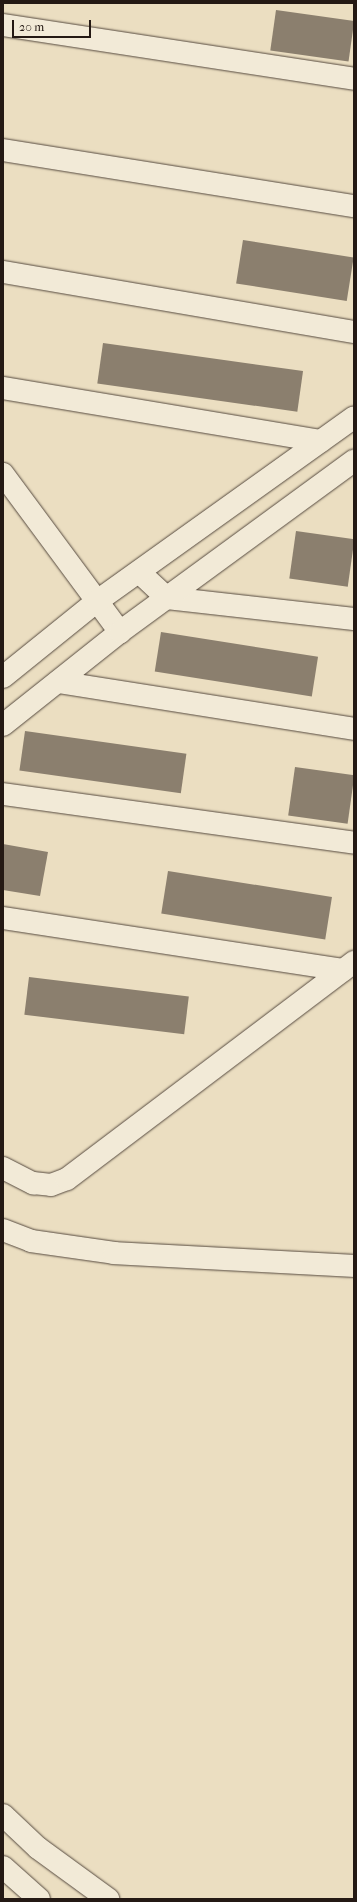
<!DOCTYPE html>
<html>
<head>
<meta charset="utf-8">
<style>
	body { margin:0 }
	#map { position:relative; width:357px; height:1902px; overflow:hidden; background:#ebdec1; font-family:"IM FELL French Canon",serif }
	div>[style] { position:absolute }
	.building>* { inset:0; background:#8b7f6e; transform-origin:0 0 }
	.roads { filter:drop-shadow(0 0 1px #564a3f) drop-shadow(0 0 1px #564a3f) }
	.minor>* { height:22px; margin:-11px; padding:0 11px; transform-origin:11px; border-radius:11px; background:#f2ead7 }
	span { translate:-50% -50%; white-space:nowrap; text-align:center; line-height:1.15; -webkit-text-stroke:3px #f2ead7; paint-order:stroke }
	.frame { position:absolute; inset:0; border:4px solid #241914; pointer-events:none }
	.scale { position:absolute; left:12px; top:20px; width:79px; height:18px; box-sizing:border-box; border:2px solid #241914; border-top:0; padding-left:5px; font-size:12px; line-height:14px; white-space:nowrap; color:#241914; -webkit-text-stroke:3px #f2ead7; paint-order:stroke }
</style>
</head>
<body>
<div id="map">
	<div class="building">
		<div style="left:276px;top:10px;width:79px;height:41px;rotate:8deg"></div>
		<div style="left:243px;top:240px;width:112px;height:44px;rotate:9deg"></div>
		<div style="left:103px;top:343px;width:202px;height:41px;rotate:8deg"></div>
		<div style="left:296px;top:531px;width:59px;height:48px;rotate:8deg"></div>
		<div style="left:161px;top:632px;width:159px;height:40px;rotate:9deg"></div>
		<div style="left:25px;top:731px;width:163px;height:40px;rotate:8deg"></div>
		<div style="left:295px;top:767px;width:60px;height:49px;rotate:8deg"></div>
		<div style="clip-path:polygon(3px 844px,48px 852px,40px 896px,3px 890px)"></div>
		<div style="left:168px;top:871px;width:166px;height:43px;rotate:9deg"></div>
		<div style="left:29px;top:977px;width:161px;height:38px;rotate:7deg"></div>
	</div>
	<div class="roads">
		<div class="minor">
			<div style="left:3px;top:25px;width:355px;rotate:8.7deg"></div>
			<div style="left:3px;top:150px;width:355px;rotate:9.1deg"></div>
			<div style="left:3px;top:272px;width:356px;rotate:9.7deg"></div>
			<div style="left:3px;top:388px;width:322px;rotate:9.5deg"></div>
			<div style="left:3px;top:474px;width:197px;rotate:53.5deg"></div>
			<div style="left:139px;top:572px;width:38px;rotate:43deg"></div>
			<div style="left:167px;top:598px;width:188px;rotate:6.4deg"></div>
			<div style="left:3px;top:677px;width:119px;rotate:-38.9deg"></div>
			<div style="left:96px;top:602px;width:317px;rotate:-35.6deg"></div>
			<div style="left:58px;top:682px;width:300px;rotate:9deg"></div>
			<div style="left:3px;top:725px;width:149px;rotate:-38.5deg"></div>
			<div style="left:120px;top:632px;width:290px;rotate:-36.2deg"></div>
			<div style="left:3px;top:794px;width:354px;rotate:7.9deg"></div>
			<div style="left:3px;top:918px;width:344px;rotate:8.7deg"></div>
			<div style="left:3px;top:1168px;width:34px;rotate:27deg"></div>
			<div style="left:33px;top:1183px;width:18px;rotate:6deg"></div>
			<div style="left:51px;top:1185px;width:17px;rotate:-21deg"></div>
			<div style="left:67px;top:1179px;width:360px;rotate:-37.1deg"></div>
			<div style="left:3px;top:1230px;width:30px;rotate:21deg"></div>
			<div style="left:31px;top:1241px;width:84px;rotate:8.2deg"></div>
			<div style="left:114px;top:1253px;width:240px;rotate:3.1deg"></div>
			<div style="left:3px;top:1815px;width:48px;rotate:43.3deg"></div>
			<div style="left:38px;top:1848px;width:87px;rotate:36.1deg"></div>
			<div style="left:3px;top:1867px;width:48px;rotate:41.6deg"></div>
		</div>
	</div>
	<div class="frame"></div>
	<div class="scale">20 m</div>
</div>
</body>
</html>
